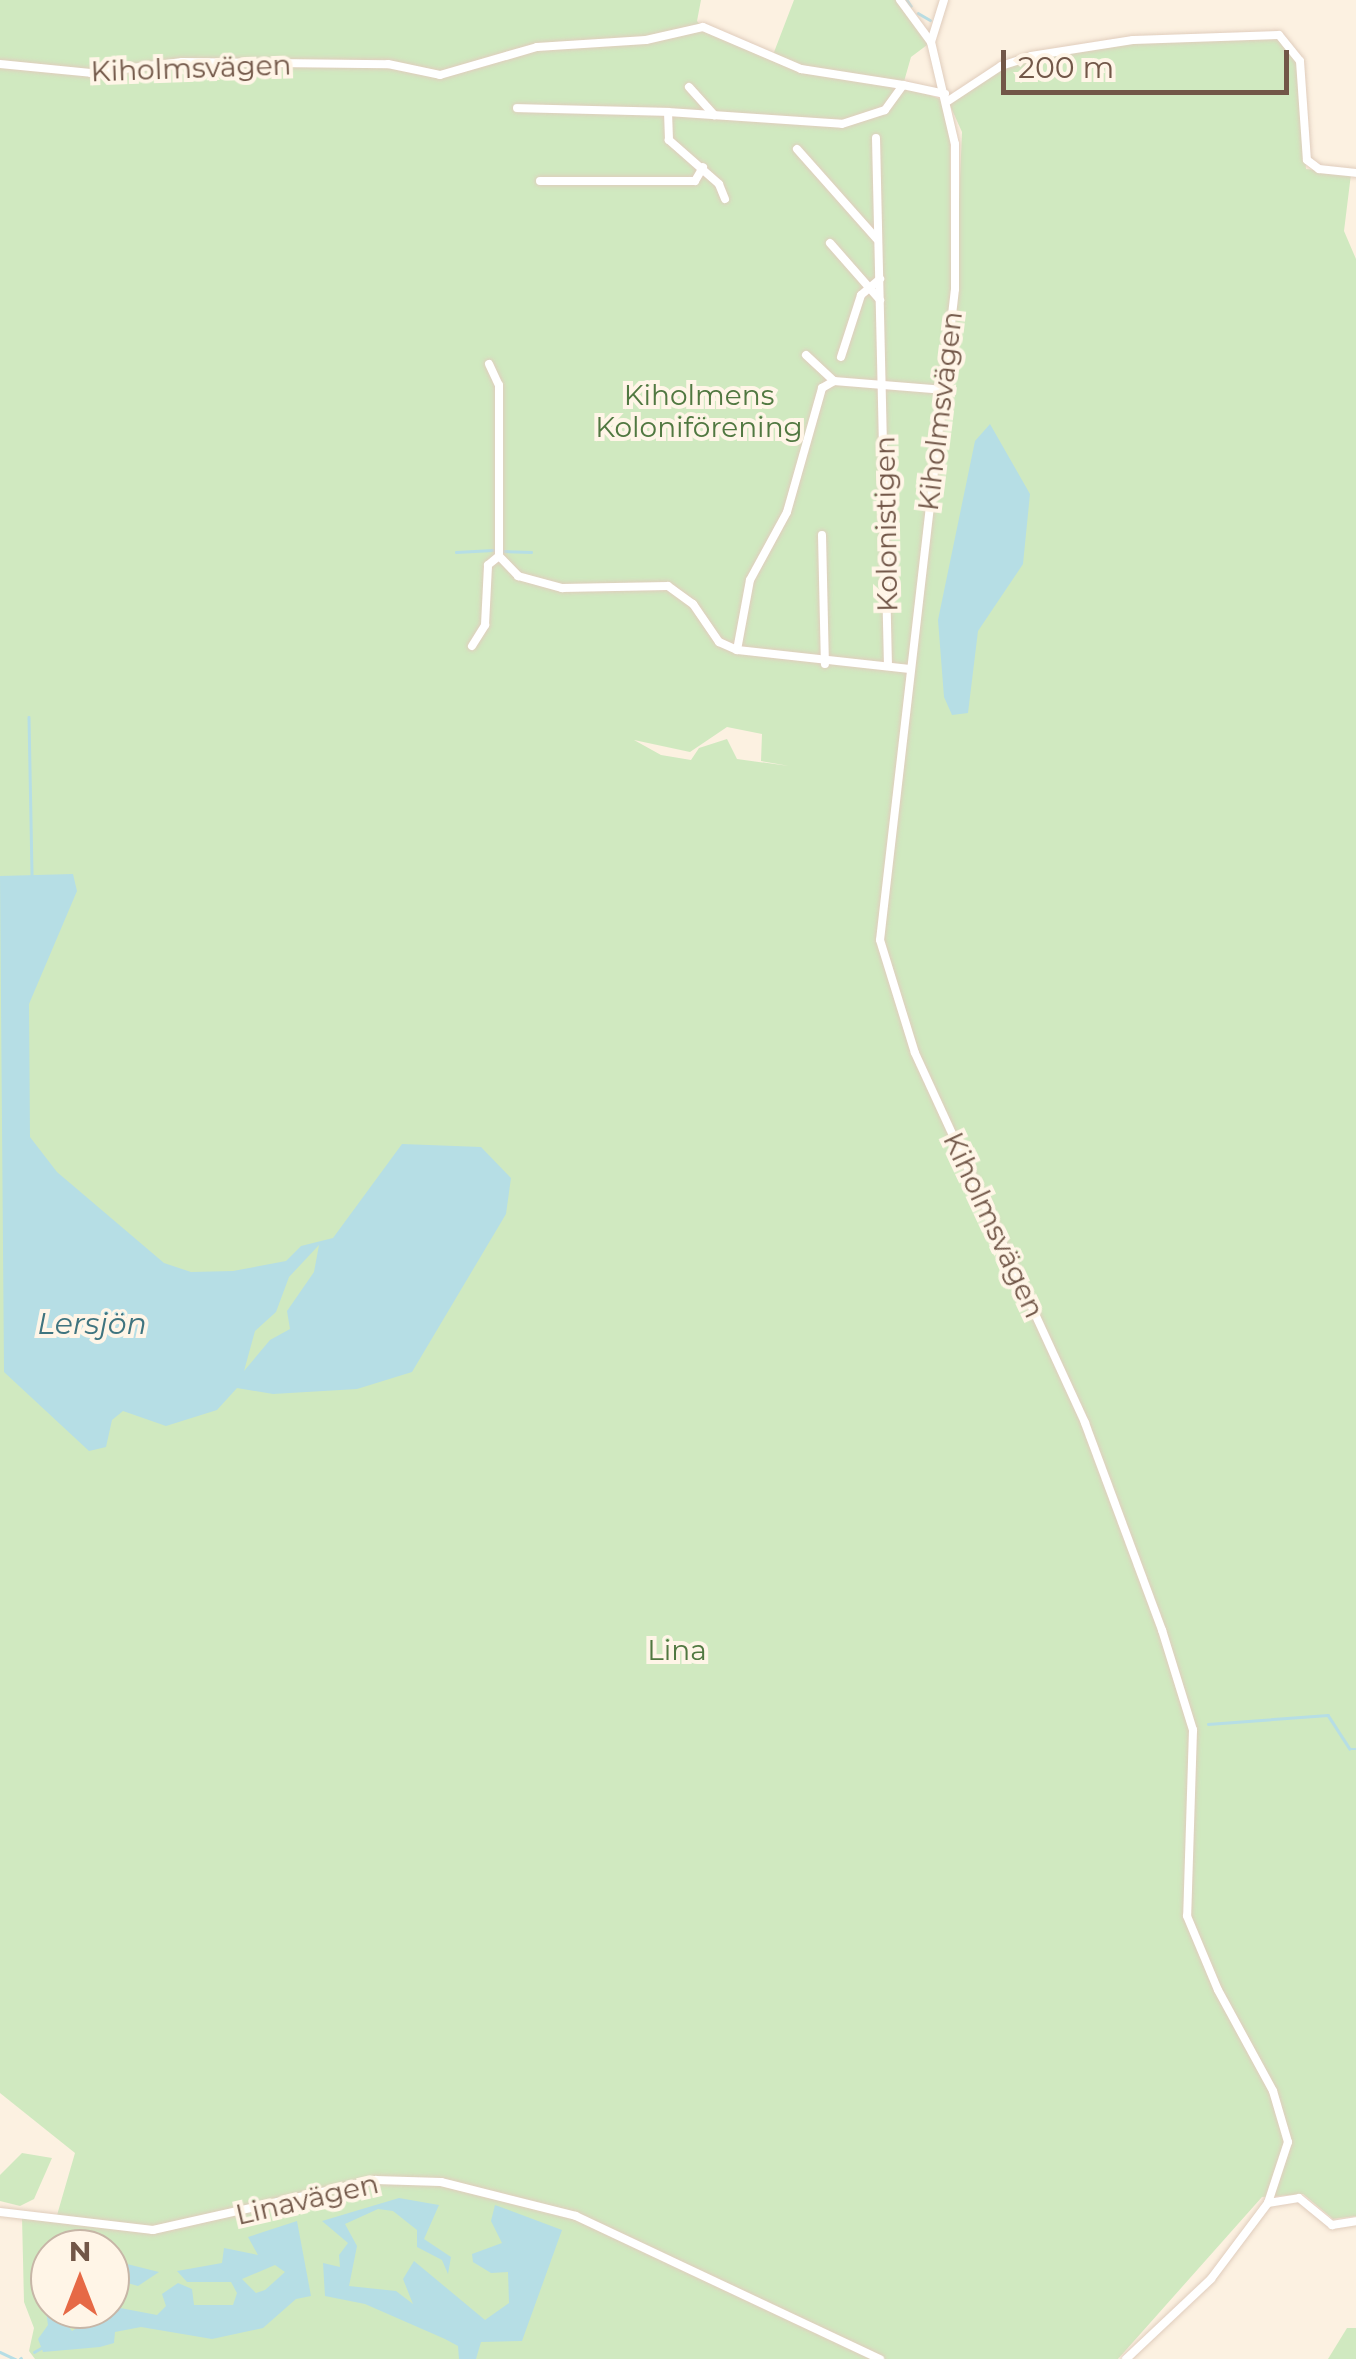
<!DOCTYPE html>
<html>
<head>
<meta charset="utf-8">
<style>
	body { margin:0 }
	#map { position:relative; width:1356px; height:2359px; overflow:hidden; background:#fcf1e1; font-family:Montserrat,sans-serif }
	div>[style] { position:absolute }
	.green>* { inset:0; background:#d0e9c0 }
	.water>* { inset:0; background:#b6dee5 }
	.stream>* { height:2.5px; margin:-1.25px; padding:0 1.25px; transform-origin:1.25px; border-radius:1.25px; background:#b6dee5 }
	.roads { filter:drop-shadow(0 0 2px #e0cdbd) drop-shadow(0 0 2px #e0cdbd) }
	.minor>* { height:8px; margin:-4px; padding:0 4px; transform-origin:4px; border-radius:4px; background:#fff }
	span { translate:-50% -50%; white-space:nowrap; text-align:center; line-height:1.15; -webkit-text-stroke:8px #fff5e7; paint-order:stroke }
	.street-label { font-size:28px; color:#725748 }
	.park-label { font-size:28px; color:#517841 }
	.water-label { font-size:30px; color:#3f747f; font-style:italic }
	.north { position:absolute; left:30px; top:2229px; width:100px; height:100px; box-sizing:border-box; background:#fff5e7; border:2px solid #c7b6a7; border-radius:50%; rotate:0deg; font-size:28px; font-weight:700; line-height:40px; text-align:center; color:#725748 }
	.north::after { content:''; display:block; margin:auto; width:35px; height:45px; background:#e66946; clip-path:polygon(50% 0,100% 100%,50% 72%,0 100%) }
	.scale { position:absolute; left:1001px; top:50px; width:288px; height:45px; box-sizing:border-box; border:5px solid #725748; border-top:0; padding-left:12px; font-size:30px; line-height:35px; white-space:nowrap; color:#725748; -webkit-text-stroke:8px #fff5e7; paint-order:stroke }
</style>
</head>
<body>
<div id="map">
	<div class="green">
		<div style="clip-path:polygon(evenodd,0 0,701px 0,697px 21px,706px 32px,771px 60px,794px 0,900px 0,931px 42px,911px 57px,903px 85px,940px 99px,950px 124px,951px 290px,940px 410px,950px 411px,962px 132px,948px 101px,1001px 66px,1133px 40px,1279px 35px,1298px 52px,1306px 169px,1351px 174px,1344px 231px,1356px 259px,1356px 2216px,1333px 2219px,1303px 2194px,1262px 2197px,1118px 2359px,35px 2359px,29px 2351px,34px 2328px,24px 2302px,22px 2217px,55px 2222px,75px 2153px,0 2093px,0 0,727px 727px,762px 734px,761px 761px,789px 766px,737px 759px,727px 739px,699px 748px,691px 760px,661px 755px,634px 740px,690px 752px,727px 727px,0 0,50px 2249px,110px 2249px,110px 2309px,50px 2309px,50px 2249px)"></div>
		<div style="clip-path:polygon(22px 2153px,52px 2158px,34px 2199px,20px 2206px,0 2201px,0 2175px)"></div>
		<div style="clip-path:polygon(1347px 2328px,1356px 2328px,1356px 2359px,1328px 2359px)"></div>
	</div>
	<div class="water">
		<div style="clip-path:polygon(990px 424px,1030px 494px,1023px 564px,978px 631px,968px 713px,952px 715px,944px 697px,938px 620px,975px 441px)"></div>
		<div style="clip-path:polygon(evenodd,73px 874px,77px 891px,29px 1004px,30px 1137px,57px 1172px,164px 1263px,191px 1272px,233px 1271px,286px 1261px,301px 1246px,333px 1238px,402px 1144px,481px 1147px,511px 1178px,506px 1214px,412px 1372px,357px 1389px,273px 1394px,237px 1388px,217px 1410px,166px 1426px,123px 1411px,112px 1420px,106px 1447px,89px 1451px,4px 1372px,0 876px,73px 874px,319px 1245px,314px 1272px,287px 1311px,290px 1329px,270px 1340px,244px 1371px,255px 1331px,276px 1312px,289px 1277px,319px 1245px)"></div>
		<div style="clip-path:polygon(399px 2198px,439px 2205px,424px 2239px,451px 2257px,448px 2274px,442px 2260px,417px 2247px,417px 2230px,393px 2211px,378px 2209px,345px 2224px,357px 2246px,349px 2286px,396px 2291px,413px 2304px,403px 2279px,414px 2261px,485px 2320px,509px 2303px,508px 2272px,491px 2273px,473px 2262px,472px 2254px,502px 2243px,491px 2221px,495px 2205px,562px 2230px,522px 2341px,481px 2342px,476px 2359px,459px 2359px,458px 2346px,445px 2339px,365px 2304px,325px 2296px,323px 2263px,340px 2267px,339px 2255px,348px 2243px,322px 2221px)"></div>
		<div style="clip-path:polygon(evenodd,297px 2221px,311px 2296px,296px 2299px,263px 2328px,212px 2339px,141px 2327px,115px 2332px,114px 2343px,100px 2347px,43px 2352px,38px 2339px,48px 2325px,46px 2311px,71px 2309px,63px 2320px,72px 2331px,110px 2309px,110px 2297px,115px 2307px,157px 2315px,166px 2306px,162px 2294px,178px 2283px,192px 2289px,194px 2305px,233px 2305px,237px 2293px,231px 2282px,187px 2282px,177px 2271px,222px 2263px,224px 2248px,258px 2255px,248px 2237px,297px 2221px,275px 2265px,285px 2272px,265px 2290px,256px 2293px,242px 2279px,275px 2265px)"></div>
		<div style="clip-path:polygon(110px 2260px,116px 2269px,127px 2264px,159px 2272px,138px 2286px,110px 2278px)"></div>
	</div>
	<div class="stream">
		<div style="left:907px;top:0;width:7px;rotate:56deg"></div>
		<div style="left:918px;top:13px;width:14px;rotate:30deg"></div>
		<div style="left:504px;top:551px;width:27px;rotate:2deg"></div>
		<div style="left:456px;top:552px;width:37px;rotate:-3deg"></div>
		<div style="left:29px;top:717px;width:158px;rotate:88.9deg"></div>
		<div style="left:1208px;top:1724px;width:120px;rotate:-4.3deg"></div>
		<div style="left:1328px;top:1715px;width:40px;rotate:57.1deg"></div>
		<div style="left:1350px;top:1749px;width:6px"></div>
		<div style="left:0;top:2352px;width:17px;rotate:25deg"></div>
		<div style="left:34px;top:2352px;width:8px;rotate:-30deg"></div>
		<div style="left:20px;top:2359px;width:1px;rotate:-45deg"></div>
	</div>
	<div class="roads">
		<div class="minor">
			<div style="left:900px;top:0;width:52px;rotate:53.6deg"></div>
			<div style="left:944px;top:0;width:44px;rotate:107.2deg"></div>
			<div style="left:931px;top:42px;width:105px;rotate:76.8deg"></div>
			<div style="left:955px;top:144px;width:145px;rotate:90deg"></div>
			<div style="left:955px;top:289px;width:655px;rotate:96.57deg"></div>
			<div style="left:880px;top:940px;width:118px;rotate:72.8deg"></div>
			<div style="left:915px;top:1053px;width:407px;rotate:65.3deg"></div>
			<div style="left:1085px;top:1423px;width:221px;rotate:69.6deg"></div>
			<div style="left:1162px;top:1630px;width:105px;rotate:72.8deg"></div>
			<div style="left:1193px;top:1730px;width:186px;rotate:91.8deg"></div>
			<div style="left:1187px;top:1916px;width:80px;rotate:67.3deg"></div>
			<div style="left:1218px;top:1990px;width:115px;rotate:61.4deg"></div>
			<div style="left:1273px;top:2091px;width:53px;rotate:73.6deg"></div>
			<div style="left:1288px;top:2142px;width:64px;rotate:108.2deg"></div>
			<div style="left:1268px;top:2203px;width:95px;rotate:126.9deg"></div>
			<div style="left:1211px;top:2279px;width:117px;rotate:136.7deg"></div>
			<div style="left:0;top:64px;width:91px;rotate:5.6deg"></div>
			<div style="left:91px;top:73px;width:92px;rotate:-6.9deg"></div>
			<div style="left:182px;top:62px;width:206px;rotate:0.6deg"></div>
			<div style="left:388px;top:64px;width:53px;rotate:11.9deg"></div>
			<div style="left:440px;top:75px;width:101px;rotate:-16.1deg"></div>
			<div style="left:537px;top:47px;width:109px;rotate:-3.7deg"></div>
			<div style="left:646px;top:40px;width:58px;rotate:-12.8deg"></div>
			<div style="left:703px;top:27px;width:107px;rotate:23.2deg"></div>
			<div style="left:801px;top:69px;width:103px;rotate:8.9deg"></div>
			<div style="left:689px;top:87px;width:38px;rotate:48deg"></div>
			<div style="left:948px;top:101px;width:64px;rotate:-33.4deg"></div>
			<div style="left:1001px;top:66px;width:32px;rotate:-18deg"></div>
			<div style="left:1031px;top:56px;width:103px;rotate:-8.9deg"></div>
			<div style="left:1133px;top:40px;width:146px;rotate:-2deg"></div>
			<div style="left:1279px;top:35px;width:33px;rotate:51deg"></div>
			<div style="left:1300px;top:61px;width:99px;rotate:86deg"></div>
			<div style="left:1307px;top:160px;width:15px;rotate:37deg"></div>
			<div style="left:1319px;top:169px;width:37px;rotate:6deg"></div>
			<div style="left:517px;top:108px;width:151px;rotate:1.5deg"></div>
			<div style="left:876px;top:138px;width:527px;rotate:88.7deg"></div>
			<div style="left:797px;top:149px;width:120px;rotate:48.4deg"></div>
			<div style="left:540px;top:181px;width:155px"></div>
			<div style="left:695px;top:181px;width:16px;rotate:-60deg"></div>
			<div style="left:725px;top:199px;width:16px;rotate:-112deg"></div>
			<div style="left:719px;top:184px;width:67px;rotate:-138.7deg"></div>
			<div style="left:669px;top:140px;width:28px;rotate:-92deg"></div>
			<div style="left:668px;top:112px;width:174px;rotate:3.9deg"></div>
			<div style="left:842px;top:124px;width:45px;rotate:-18deg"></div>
			<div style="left:885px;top:110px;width:31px;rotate:-54deg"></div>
			<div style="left:903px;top:85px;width:43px;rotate:12.1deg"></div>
			<div style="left:830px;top:243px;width:76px;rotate:48.7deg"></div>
			<div style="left:806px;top:355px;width:38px;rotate:43deg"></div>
			<div style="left:834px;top:381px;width:111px;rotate:4.6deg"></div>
			<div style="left:841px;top:357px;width:65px;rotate:-72.1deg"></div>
			<div style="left:861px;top:295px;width:25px;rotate:-40deg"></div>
			<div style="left:489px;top:364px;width:23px;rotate:65deg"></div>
			<div style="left:499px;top:385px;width:171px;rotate:90deg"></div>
			<div style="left:499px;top:556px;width:28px;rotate:46deg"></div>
			<div style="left:518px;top:576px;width:46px;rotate:15.3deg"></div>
			<div style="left:562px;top:588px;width:106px;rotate:-1.1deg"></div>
			<div style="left:668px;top:586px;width:31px;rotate:36deg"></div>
			<div style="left:693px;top:604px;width:46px;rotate:55.6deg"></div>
			<div style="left:719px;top:642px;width:20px;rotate:24deg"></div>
			<div style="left:737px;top:650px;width:172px;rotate:6.3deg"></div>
			<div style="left:822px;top:535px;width:129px;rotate:88.7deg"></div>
			<div style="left:472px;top:646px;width:25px;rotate:-58deg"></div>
			<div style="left:485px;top:625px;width:60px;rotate:-87.1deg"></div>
			<div style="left:488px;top:565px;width:14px;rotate:-39deg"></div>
			<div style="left:737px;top:650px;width:71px;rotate:-79.5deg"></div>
			<div style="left:750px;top:580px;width:77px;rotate:-61.4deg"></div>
			<div style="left:787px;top:512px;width:129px;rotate:-74.2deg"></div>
			<div style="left:822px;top:388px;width:14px;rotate:-30deg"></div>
			<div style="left:1268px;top:2203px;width:31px;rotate:-9deg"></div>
			<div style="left:1299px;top:2198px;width:43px;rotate:39.3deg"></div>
			<div style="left:1332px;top:2225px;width:24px;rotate:-9deg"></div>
			<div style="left:0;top:2212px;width:154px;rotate:6.7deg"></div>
			<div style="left:153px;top:2230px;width:228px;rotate:-12.7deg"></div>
			<div style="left:375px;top:2180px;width:66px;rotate:1.7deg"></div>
			<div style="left:441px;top:2182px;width:139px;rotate:14.1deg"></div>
			<div style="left:576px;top:2216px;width:336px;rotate:25.2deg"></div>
		</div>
	</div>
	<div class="street-label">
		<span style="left:191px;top:68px;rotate:-2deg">Kiholmsvägen</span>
		<span style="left:940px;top:411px;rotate:-83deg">Kiholmsvägen</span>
		<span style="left:886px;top:524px;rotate:-91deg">Kolonistigen</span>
		<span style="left:994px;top:1225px;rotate:65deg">Kiholmsvägen</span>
		<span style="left:307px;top:2199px;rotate:-13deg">Linavägen</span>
	</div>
	<div class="park-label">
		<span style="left:699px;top:411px">Kiholmens<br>Koloniförening</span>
		<span style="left:677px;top:1650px">Lina</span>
	</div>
	<div class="water-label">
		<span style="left:92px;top:1324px">Lersjön</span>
	</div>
	<div class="north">N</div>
	<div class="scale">200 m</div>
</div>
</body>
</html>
